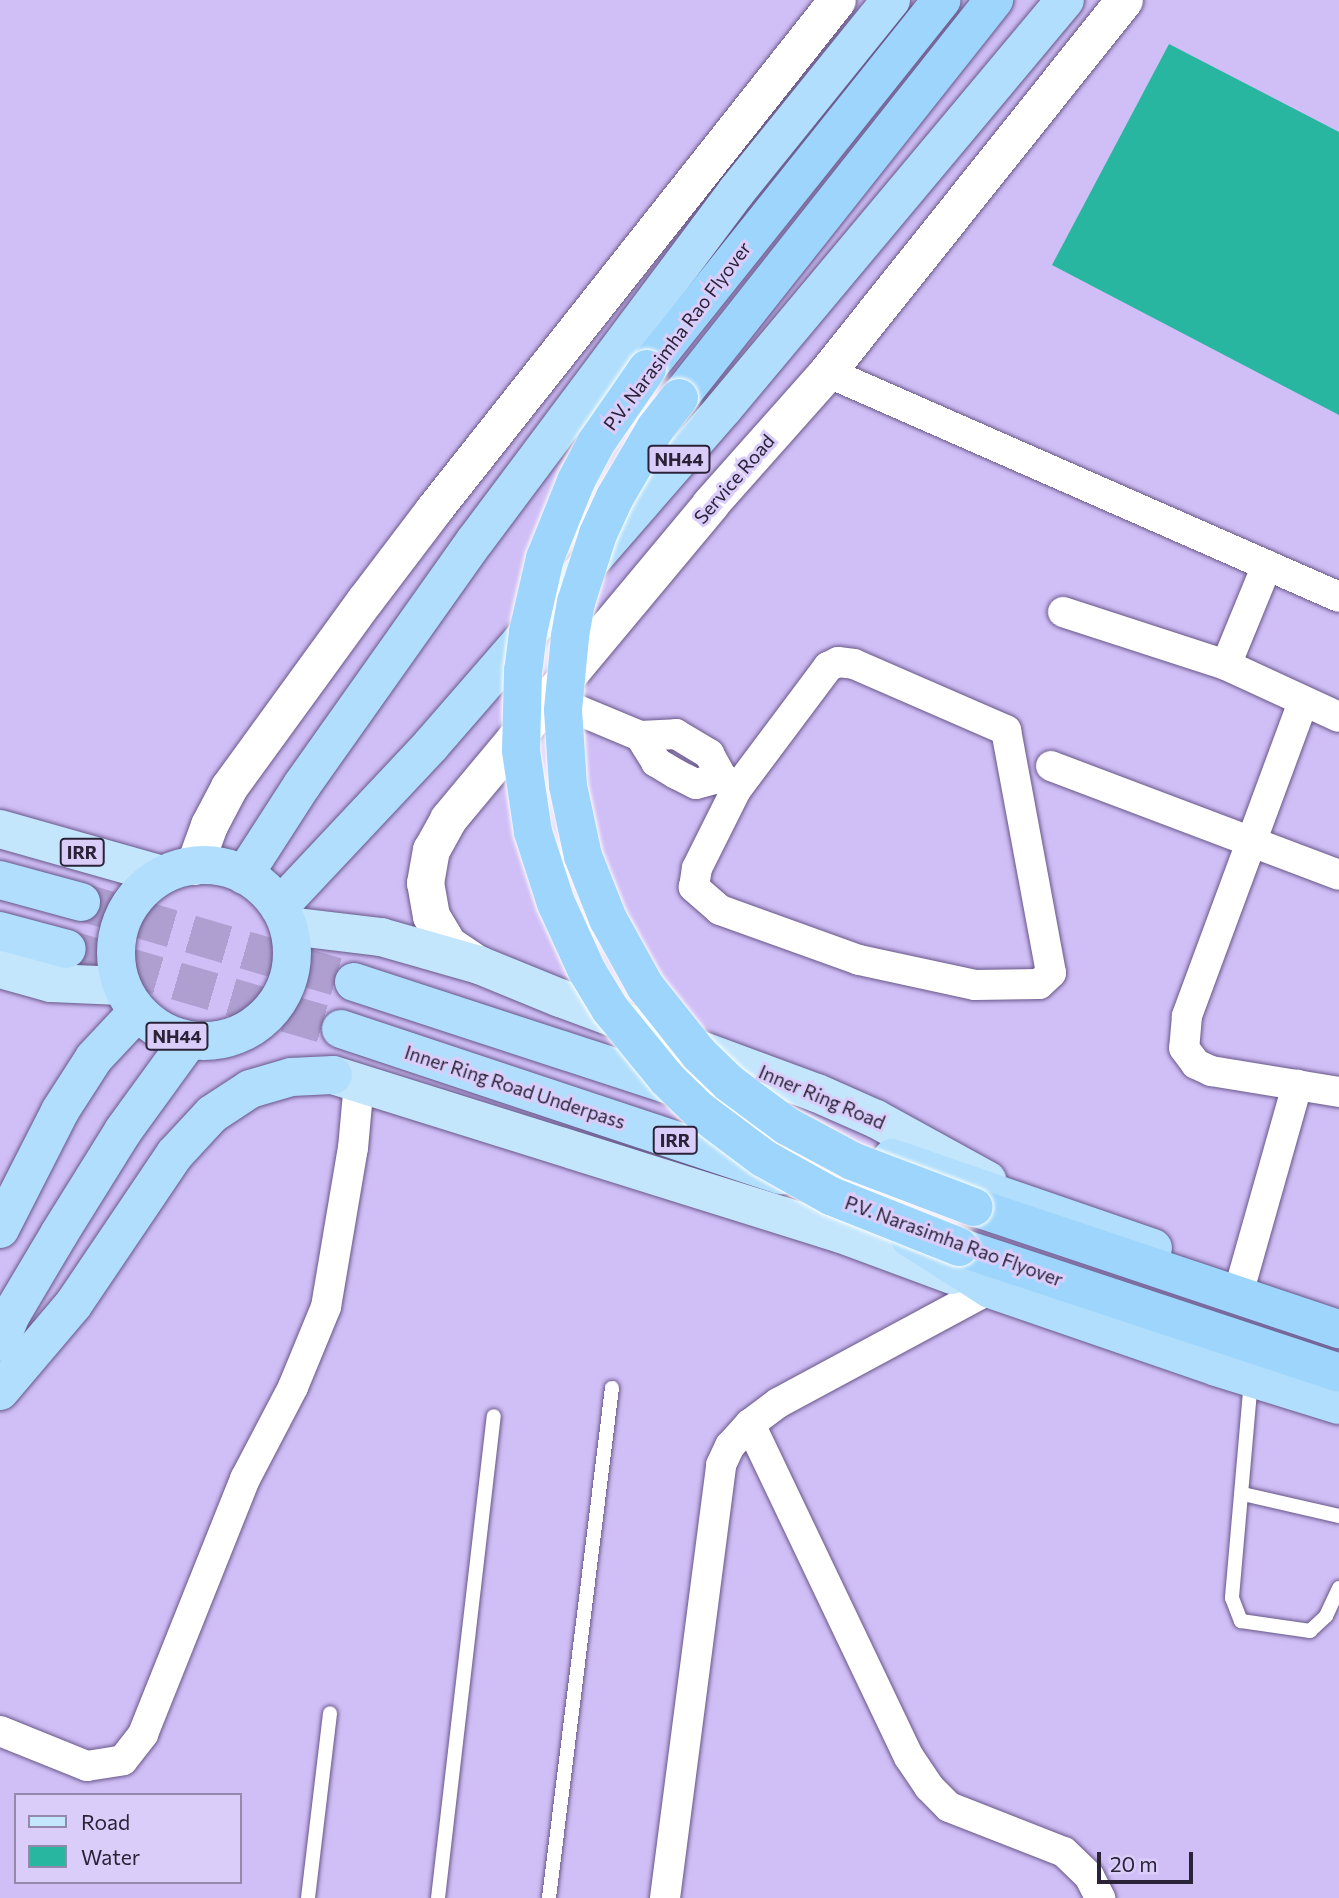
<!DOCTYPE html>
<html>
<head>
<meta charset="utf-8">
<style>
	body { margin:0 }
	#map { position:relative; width:1339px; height:1898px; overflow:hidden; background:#d0bef6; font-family:Commissioner,sans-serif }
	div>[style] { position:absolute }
	.water>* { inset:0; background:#28b6a0 }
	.trunk-tunnel>* { height:38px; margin-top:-19px; transform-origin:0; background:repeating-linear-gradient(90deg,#af9fd0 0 38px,transparent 0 57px) }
	.roads { filter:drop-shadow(0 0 2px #675788) drop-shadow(0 0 2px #675788) }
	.service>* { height:14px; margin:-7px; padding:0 7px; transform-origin:7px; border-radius:7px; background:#fff }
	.minor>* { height:30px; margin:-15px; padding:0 15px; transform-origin:15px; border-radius:15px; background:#fff }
	.tertiary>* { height:37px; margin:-18.5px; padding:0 18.5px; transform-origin:18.5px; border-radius:18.5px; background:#fff }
	.primary>* { height:38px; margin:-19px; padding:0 19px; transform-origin:19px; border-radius:19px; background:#c4e6fd }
	.trunk>* { height:38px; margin:-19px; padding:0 19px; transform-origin:19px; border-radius:19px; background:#b0defc }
	.trunk>.ring { margin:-19px; padding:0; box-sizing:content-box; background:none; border:38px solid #b0defc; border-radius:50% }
	.motorway>* { height:38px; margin:-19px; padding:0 19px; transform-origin:19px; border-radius:19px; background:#9dd5fc }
	.bridges { filter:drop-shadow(0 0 2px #fff) drop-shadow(0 0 2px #fff) }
	.motorway-bridge>* { height:38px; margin:-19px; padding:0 19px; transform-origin:19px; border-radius:19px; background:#9dd5fc }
	span { translate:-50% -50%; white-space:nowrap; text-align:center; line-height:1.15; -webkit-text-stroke:6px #dbcdfa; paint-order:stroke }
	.shield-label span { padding:2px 5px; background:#dbcdfa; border:2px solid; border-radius:5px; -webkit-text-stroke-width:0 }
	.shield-label { font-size:18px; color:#2a2338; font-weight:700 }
	.street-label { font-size:19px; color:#2a2338 }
	.legend { position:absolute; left:14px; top:1793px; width:228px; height:91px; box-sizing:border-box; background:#dbcdfa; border:2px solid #9489ac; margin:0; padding:9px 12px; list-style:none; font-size:21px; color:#2a2338 }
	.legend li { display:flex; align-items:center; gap:14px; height:35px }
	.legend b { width:35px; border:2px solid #9489ac }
	.scale { position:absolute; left:1097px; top:1852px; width:96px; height:32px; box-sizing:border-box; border:4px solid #2a2338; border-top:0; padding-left:9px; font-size:21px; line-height:24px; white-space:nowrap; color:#2a2338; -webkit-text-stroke:5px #dbcdfa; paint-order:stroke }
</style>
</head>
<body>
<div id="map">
	<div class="water">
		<div style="clip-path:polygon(1169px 44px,1339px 132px,1339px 415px,1052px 265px)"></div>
	</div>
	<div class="trunk-tunnel">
		<div style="left:81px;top:902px;width:284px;rotate:16.3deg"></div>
		<div style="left:67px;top:949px;width:285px;rotate:16.3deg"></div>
	</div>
	<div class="roads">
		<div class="service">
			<div style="left:1251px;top:1380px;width:219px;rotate:95deg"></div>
			<div style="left:1232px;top:1598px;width:25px;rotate:69deg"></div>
			<div style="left:1241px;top:1621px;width:70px;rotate:8.2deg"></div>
			<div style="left:1310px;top:1631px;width:22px;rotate:-43deg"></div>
			<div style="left:1326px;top:1616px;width:31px;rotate:-65deg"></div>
			<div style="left:1243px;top:1494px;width:98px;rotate:12.9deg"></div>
			<div style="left:308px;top:1898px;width:186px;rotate:-83.2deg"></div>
			<div style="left:438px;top:1898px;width:485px;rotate:-83.4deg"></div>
			<div style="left:549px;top:1898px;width:514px;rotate:-82.96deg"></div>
		</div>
		<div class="minor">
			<div style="left:827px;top:372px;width:559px;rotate:23.72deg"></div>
			<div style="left:1063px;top:612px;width:171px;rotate:18deg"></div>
			<div style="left:1226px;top:665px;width:124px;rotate:24.7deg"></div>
			<div style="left:1226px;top:665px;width:108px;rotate:-67.7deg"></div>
			<div style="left:549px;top:698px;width:99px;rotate:22.7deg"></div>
			<div style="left:640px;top:736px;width:36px;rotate:-3deg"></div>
			<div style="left:676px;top:734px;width:39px;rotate:31deg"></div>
			<div style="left:709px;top:754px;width:26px;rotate:61deg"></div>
			<div style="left:722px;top:777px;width:19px;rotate:43deg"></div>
			<div style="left:736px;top:790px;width:154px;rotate:-53.2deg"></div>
			<div style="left:828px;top:667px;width:11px;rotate:-27deg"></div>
			<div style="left:838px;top:662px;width:16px;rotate:7deg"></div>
			<div style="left:854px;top:664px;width:166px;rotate:23.5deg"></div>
			<div style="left:1006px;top:730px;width:247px;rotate:79.5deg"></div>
			<div style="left:1051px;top:973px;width:16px;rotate:137deg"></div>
			<div style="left:1039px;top:984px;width:64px;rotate:179.1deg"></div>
			<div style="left:975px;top:985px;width:119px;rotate:-167.8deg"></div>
			<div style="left:859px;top:960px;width:148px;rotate:-160.2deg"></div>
			<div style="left:720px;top:910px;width:35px;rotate:-139deg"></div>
			<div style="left:694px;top:887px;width:19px;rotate:-81deg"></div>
			<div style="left:697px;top:868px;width:87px;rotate:-63.4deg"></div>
			<div style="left:1303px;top:702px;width:335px;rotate:110.3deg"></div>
			<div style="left:1187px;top:1016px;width:32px;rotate:95deg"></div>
			<div style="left:1184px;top:1048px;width:20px;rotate:53deg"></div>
			<div style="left:1196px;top:1064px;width:17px;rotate:25deg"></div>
			<div style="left:1211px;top:1071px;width:130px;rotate:9.3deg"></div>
			<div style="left:640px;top:736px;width:31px;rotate:58deg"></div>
			<div style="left:656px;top:762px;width:23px;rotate:31deg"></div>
			<div style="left:676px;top:774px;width:22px;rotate:27deg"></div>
			<div style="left:696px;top:784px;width:27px;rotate:-15deg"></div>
			<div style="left:1051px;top:766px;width:308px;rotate:20.7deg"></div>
			<div style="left:1242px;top:1280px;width:203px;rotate:-74.2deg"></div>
			<div style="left:750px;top:1424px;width:369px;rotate:64.5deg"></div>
			<div style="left:909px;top:1757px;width:36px;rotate:56deg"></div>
			<div style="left:929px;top:1787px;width:28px;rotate:45deg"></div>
			<div style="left:949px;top:1807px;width:123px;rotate:21.4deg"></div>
			<div style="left:1064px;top:1852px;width:35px;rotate:44deg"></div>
			<div style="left:1089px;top:1876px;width:25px;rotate:63deg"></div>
			<div style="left:0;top:1731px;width:94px;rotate:21.9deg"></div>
			<div style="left:87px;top:1766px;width:36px;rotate:-9deg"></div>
			<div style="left:123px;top:1760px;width:33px;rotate:-52deg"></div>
			<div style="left:143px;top:1734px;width:275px;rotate:-68.2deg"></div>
			<div style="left:245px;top:1479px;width:104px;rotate:-62.4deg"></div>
			<div style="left:293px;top:1387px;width:87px;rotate:-67.6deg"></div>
			<div style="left:326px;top:1307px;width:161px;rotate:-80.4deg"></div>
			<div style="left:353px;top:1148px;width:66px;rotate:-84.8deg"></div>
			<div style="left:665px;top:1898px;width:437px;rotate:-82.6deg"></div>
			<div style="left:721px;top:1465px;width:21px;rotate:-65deg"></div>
			<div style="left:730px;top:1446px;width:30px;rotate:-48deg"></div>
			<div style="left:750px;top:1424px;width:35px;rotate:-37deg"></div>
			<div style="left:778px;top:1403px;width:241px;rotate:-28.3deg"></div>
		</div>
		<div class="tertiary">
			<div style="left:194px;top:866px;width:44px;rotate:-69.9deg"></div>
			<div style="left:209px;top:825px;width:43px;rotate:-62.2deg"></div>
			<div style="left:229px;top:787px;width:231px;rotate:-54deg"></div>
			<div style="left:365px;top:600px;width:114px;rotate:-52.8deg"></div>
			<div style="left:434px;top:509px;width:649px;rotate:-51.63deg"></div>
			<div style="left:479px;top:965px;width:37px;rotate:-146deg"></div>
			<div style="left:448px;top:944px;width:33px;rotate:-121deg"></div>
			<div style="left:431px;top:916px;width:34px;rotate:-100deg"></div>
			<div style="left:425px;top:883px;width:34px;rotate:-80deg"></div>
			<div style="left:431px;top:850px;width:35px;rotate:-61deg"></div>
			<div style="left:448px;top:819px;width:410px;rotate:-50.2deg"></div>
			<div style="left:710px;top:504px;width:176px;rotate:-48.4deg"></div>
			<div style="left:827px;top:372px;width:476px;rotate:-51.4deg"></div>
		</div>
		<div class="primary">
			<div style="left:0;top:829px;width:169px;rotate:15.8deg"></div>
			<div style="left:289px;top:926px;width:93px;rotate:6.8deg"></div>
			<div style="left:381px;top:937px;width:102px;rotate:15.9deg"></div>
			<div style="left:479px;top:965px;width:87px;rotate:22.2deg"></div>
			<div style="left:560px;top:998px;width:274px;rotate:20.3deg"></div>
			<div style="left:817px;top:1093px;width:64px;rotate:23.8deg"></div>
			<div style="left:876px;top:1119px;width:127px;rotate:28.8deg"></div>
			<div style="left:0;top:969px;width:53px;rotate:15.4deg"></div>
			<div style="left:51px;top:983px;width:70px;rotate:2.5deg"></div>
			<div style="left:333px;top:1075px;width:532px;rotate:17.38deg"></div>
			<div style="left:841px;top:1234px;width:118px;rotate:20.3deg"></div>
		</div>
		<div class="trunk">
			<div class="ring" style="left:116px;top:865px;width:138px;height:138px"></div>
			<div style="left:244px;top:875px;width:107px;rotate:-57.2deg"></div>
			<div style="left:302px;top:785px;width:299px;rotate:-54.7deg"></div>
			<div style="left:475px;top:541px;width:436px;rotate:-53.2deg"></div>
			<div style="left:736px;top:192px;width:247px;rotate:-51.1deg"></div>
			<div style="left:0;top:880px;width:84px;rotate:15.2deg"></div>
			<div style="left:279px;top:907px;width:222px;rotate:-46.8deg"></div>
			<div style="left:431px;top:745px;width:445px;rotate:-49deg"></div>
			<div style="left:723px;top:409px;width:533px;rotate:-50.1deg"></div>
			<div style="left:0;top:931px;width:69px;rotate:15deg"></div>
			<div style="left:354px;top:982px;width:440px;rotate:18.1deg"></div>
			<div style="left:341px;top:1029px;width:464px;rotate:18.4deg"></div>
			<div style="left:892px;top:1158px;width:276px;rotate:19deg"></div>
			<div style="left:0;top:1229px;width:132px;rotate:-63deg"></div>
			<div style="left:60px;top:1111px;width:63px;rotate:-57.3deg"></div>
			<div style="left:94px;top:1058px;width:63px;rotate:-46.9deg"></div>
			<div style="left:910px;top:1238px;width:95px;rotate:32.5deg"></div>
			<div style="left:990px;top:1289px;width:239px;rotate:19deg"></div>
			<div style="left:1216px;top:1367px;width:129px;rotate:17.2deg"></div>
			<div style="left:0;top:1342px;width:29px;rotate:-68deg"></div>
			<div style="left:11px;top:1315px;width:94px;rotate:-59.3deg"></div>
			<div style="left:59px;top:1234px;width:121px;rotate:-58.1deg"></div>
			<div style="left:123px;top:1131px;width:112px;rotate:-54deg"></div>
			<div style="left:0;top:1391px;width:113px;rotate:-49.7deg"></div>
			<div style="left:73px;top:1305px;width:182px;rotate:-56deg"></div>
			<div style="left:175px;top:1154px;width:54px;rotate:-47.2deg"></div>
			<div style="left:212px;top:1114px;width:45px;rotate:-33.3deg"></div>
			<div style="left:250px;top:1089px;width:43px;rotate:-16.3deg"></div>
			<div style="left:291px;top:1077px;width:42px;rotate:-2.7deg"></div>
		</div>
		<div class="motorway">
			<div style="left:647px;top:369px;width:472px;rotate:-51.4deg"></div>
			<div style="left:679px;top:398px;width:508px;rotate:-51.64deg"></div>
			<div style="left:974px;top:1207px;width:385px;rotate:18.5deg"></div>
			<div style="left:959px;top:1247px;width:400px;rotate:18.3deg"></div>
		</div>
	</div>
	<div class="bridges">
		<div class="motorway-bridge">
			<div style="left:647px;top:369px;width:90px;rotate:124.6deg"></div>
			<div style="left:596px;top:443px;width:43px;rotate:117.8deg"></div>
			<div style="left:576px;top:481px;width:83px;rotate:111.9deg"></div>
			<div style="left:545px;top:558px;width:76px;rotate:102.9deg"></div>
			<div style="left:528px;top:632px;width:38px;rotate:97deg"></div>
			<div style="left:523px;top:670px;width:81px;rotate:91.4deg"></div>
			<div style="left:521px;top:751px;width:82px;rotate:81.6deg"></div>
			<div style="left:533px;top:832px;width:75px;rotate:72.1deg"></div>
			<div style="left:556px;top:903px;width:75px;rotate:65.5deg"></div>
			<div style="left:587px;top:971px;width:44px;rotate:58.8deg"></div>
			<div style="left:610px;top:1009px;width:90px;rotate:50.8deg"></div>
			<div style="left:667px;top:1079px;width:45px;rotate:44.1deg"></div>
			<div style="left:699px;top:1110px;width:80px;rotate:36.9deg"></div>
			<div style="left:763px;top:1158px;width:78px;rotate:29.2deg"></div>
			<div style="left:831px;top:1196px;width:138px;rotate:21.7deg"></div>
			<div style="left:679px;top:398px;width:39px;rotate:128deg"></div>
			<div style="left:655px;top:429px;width:79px;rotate:120.5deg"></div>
			<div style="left:615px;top:497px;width:41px;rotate:114.7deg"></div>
			<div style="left:598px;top:534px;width:71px;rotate:107.9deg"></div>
			<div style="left:576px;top:602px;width:36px;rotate:100deg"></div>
			<div style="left:570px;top:637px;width:73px;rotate:95.5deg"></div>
			<div style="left:563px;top:710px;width:76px;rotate:86.2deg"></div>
			<div style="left:568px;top:786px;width:72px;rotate:77.9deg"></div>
			<div style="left:583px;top:856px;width:68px;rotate:68.4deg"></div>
			<div style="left:608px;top:919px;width:77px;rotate:61.1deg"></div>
			<div style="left:645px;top:986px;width:87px;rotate:51.5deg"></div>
			<div style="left:699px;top:1054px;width:42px;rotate:44deg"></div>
			<div style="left:729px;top:1083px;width:72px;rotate:36.6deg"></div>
			<div style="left:787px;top:1126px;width:74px;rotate:28.3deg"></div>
			<div style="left:852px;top:1161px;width:130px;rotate:20.7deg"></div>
		</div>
	</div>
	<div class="shield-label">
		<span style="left:679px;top:459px">NH44</span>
		<span style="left:82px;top:852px">IRR</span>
		<span style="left:177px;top:1036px">NH44</span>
		<span style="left:675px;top:1140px">IRR</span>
	</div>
	<div class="street-label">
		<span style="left:677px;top:336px;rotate:-53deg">P.V. Narasimha Rao Flyover</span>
		<span style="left:734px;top:479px;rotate:-49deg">Service Road</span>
		<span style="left:515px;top:1087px;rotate:18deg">Inner Ring Road Underpass</span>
		<span style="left:822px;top:1097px;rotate:23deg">Inner Ring Road</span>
		<span style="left:954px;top:1241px;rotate:20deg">P.V. Narasimha Rao Flyover</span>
	</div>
	<ul class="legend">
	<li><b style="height:9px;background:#c4e6fd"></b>Road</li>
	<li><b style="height:19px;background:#28b6a0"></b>Water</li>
	</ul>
	<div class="scale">20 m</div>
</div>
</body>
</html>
